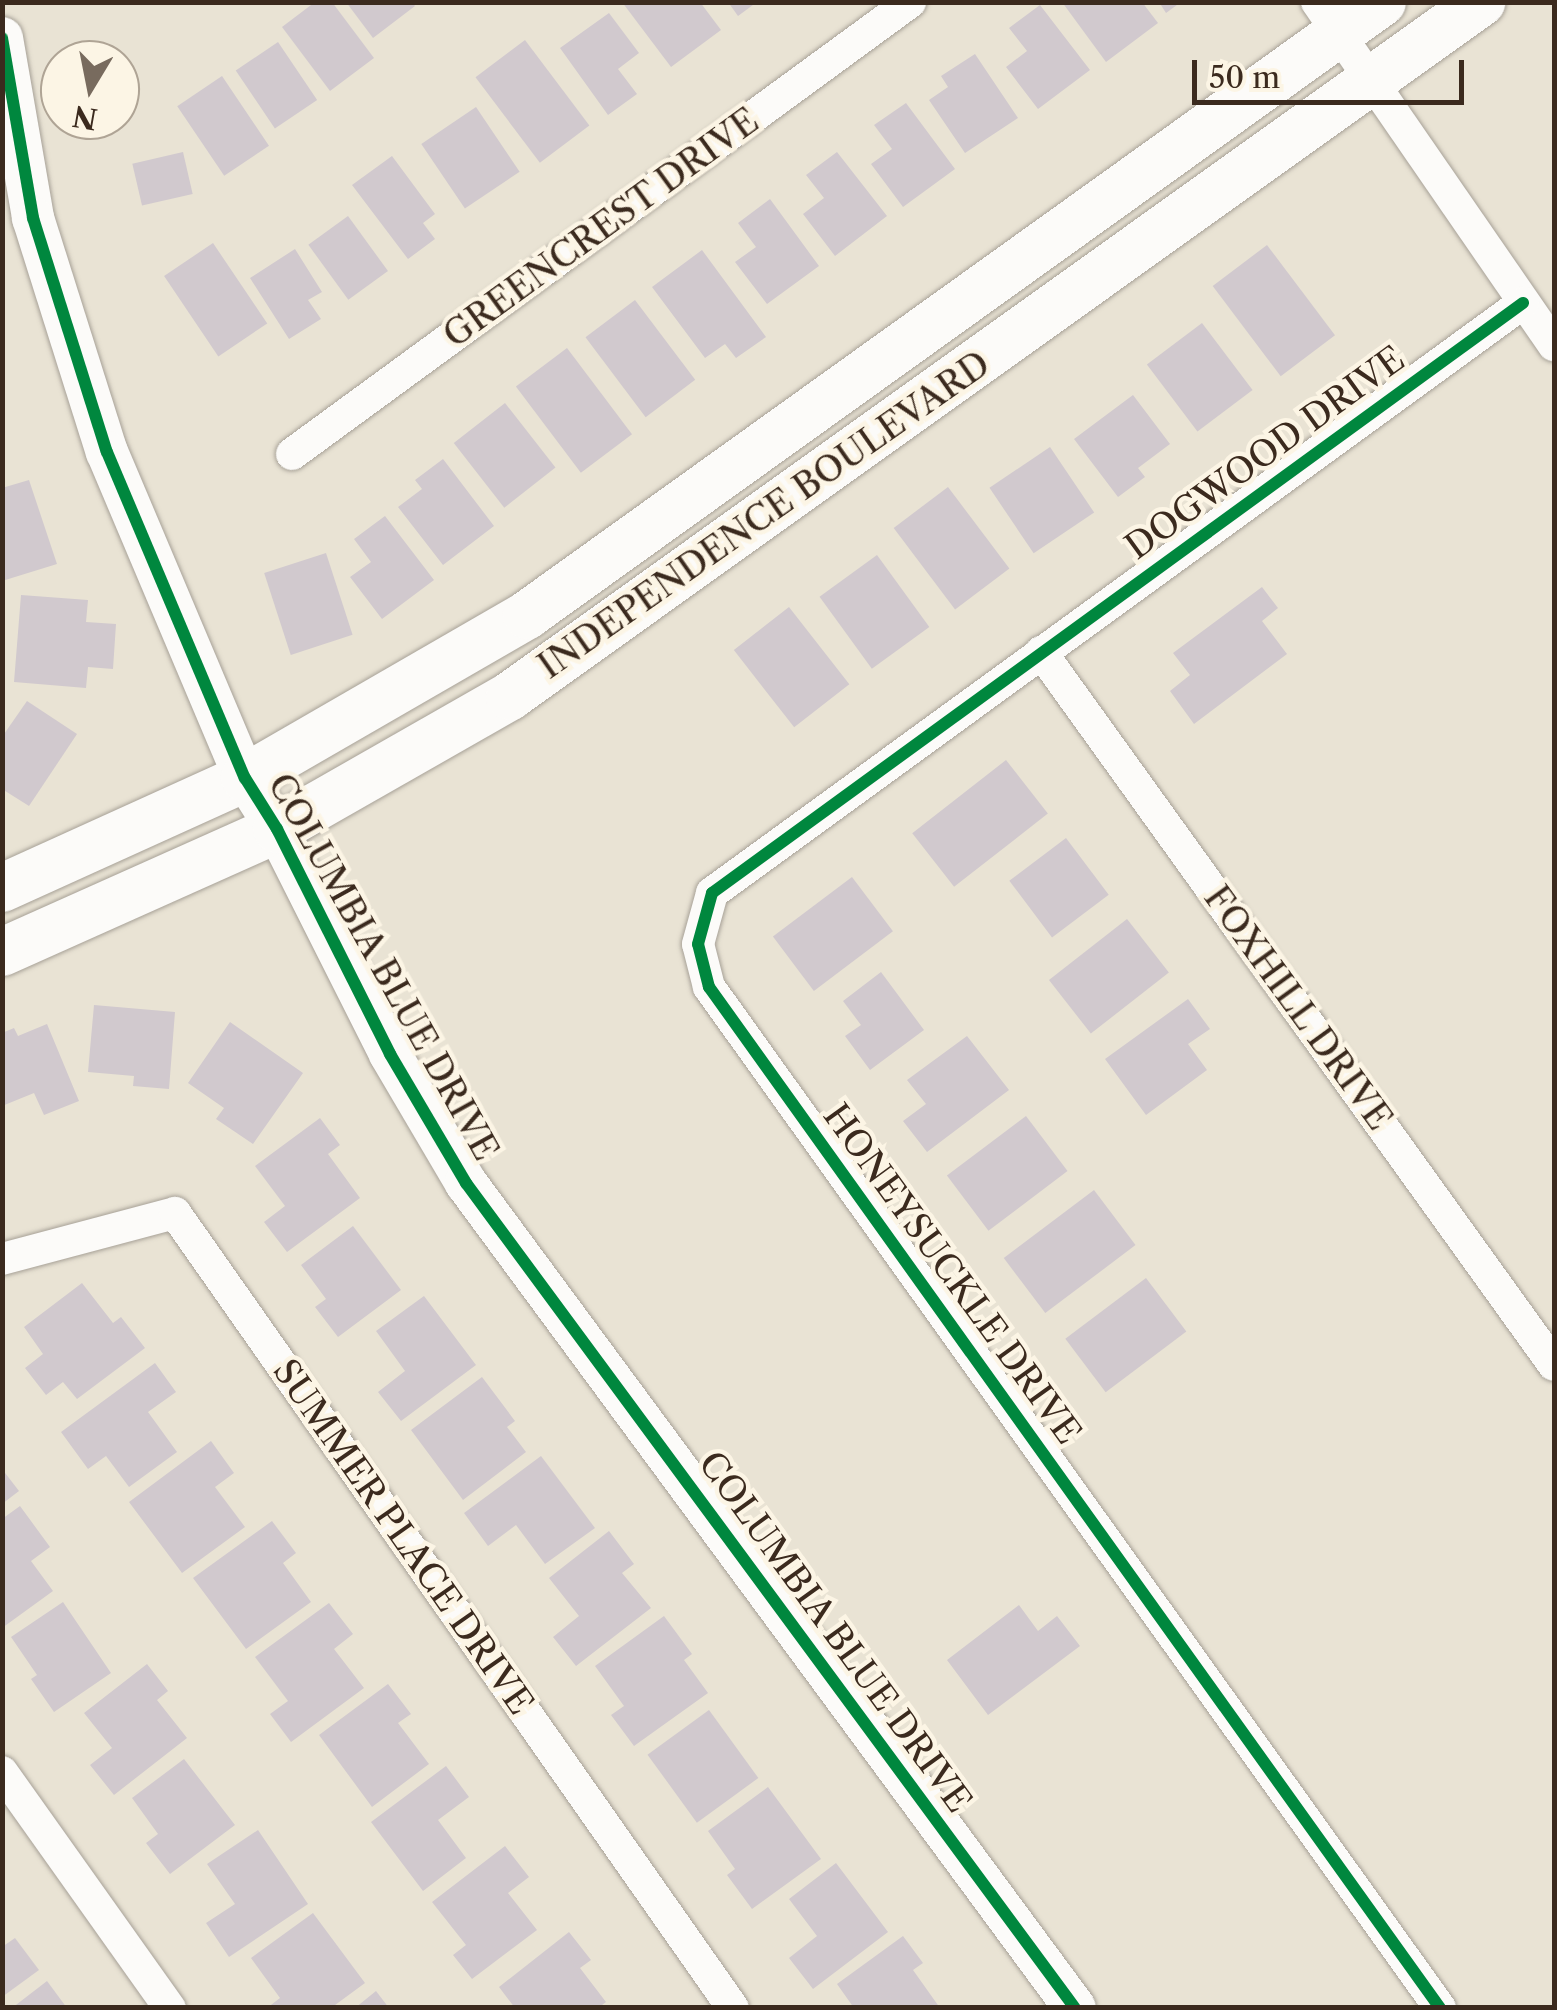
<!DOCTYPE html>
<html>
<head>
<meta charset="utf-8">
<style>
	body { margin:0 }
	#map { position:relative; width:1557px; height:2010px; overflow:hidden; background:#e9e3d4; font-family:"Libre Caslon Text",serif }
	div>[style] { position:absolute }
	.building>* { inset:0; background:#d1c9ce; transform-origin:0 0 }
	.roads { filter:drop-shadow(0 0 2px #a7a197) drop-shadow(0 0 2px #a7a197) }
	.minor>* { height:32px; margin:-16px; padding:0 16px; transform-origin:16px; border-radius:16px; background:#fcfbf9 }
	.tertiary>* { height:42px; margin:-21px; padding:0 21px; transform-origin:21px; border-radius:21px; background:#fcfbf9 }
	.secondary>* { height:48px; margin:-24px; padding:0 24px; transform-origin:24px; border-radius:24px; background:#fcfbf9 }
	.cycleway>* { height:12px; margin:-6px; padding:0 6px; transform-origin:6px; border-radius:6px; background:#00873e }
	span { translate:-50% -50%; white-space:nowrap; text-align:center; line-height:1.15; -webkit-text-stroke:9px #fcf5e5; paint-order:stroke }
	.street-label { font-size:35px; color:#3b2a1e }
	.frame { position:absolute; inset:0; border:5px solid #3b2a1e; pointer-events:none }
	.north { position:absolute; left:40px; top:40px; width:100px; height:100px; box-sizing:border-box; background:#fcf5e5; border:2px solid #afa495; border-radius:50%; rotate:190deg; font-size:28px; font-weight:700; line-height:40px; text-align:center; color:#3b2a1e }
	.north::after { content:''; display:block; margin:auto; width:35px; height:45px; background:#786b5e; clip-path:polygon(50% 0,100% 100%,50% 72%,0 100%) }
	.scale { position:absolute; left:1192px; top:60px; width:272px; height:45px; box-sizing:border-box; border:5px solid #3b2a1e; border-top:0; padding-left:12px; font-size:30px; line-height:35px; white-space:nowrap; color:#3b2a1e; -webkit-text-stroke:8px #fcf5e5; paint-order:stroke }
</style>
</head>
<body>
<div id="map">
	<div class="building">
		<div style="clip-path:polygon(315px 2px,332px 2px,374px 58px,330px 91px,282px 27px)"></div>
		<div style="clip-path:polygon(346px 2px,412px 2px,415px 6px,373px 38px)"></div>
		<div style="clip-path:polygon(622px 2px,700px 2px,721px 30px,671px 67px)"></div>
		<div style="clip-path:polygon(728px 2px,757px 2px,738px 16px)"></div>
		<div style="clip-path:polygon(1062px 2px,1142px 2px,1158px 23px,1106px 62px)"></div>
		<div style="clip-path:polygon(1159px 2px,1181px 2px,1166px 13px)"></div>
		<div style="clip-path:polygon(1040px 5px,1090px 70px,1038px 109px,1006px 67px,1027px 51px,1009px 28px)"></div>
		<div style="clip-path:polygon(609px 13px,639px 53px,618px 69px,637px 94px,608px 115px,560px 48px)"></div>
		<div style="left:525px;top:40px;width:107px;height:62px;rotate:53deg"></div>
		<div style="left:278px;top:42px;width:70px;height:51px;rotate:56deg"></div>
		<div style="clip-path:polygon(975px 54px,1018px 118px,965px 153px,929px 100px,948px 87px,941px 76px)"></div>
		<div style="left:222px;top:76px;width:84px;height:54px;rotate:56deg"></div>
		<div style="clip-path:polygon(906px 103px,955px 169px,903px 207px,871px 164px,892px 149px,874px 125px)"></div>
		<div style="left:476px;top:107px;width:78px;height:66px;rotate:56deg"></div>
		<div style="left:183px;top:152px;width:43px;height:52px;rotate:77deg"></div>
		<div style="clip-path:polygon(837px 152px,887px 216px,835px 256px,803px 214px,824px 198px,806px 175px)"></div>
		<div style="clip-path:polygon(392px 156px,435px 214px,423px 223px,435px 239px,408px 259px,352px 185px)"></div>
		<div style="clip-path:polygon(770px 199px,819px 266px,767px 304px,735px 262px,756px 247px,738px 223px)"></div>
		<div style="left:348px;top:216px;width:68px;height:49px;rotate:54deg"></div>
		<div style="left:213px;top:243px;width:97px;height:59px;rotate:56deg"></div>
		<div style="left:1267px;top:245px;width:113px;height:68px;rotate:53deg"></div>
		<div style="clip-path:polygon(295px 249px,322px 292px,308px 300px,321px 319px,289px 339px,250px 278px)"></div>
		<div style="clip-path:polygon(702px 250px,766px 337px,736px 358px,725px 344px,705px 358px,652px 287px)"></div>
		<div style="left:635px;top:300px;width:100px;height:62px;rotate:53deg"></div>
		<div style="left:1202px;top:323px;width:84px;height:69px;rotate:53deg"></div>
		<div style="left:567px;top:348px;width:108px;height:64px;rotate:53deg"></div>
		<div style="clip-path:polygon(1133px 395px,1170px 444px,1138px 468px,1145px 477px,1118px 497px,1074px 439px)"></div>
		<div style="left:505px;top:403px;width:82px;height:65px;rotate:52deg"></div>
		<div style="left:1050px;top:447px;width:79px;height:73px;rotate:56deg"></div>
		<div style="clip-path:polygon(443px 459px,494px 526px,443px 565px,398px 507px,422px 489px,415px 480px)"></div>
		<div style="clip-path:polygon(29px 480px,57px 564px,2px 581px,2px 488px)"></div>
		<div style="left:948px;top:487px;width:102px;height:68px;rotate:53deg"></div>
		<div style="clip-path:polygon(385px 516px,434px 580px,382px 619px,350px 577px,371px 562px,354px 539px)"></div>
		<div style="left:326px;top:553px;width:86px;height:65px;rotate:72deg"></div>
		<div style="left:877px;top:555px;width:89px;height:71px;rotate:54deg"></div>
		<div style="clip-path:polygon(1262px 587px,1278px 608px,1262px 621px,1287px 654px,1194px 724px,1170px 691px,1190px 675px,1173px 653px)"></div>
		<div style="clip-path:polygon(21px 595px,88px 600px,86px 622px,116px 624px,113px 669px,88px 667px,86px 688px,14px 682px)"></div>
		<div style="left:789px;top:607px;width:98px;height:70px;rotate:52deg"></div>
		<div style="clip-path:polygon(27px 701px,77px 734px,29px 806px,2px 789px,2px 737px)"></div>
		<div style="left:1006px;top:760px;width:68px;height:119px;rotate:52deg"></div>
		<div style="left:1066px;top:838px;width:71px;height:71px;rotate:53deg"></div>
		<div style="left:852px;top:877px;width:68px;height:99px;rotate:53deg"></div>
		<div style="left:1127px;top:919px;width:68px;height:99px;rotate:52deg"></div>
		<div style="clip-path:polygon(881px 972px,924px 1030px,870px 1070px,845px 1036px,861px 1025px,843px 1001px)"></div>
		<div style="clip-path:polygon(1188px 999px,1210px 1029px,1188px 1044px,1207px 1070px,1146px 1115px,1105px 1059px)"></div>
		<div style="clip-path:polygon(94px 1005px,175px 1012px,169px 1089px,133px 1086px,134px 1076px,88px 1072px)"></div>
		<div style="clip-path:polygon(230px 1022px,303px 1073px,253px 1144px,216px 1119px,224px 1108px,188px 1083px)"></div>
		<div style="clip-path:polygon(47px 1024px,79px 1101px,44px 1115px,34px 1093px,2px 1106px,2px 1033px,14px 1028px,18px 1036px)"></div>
		<div style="clip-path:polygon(967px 1036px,1009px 1090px,927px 1152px,903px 1121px,926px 1104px,907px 1080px)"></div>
		<div style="left:1026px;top:1116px;width:69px;height:99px;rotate:53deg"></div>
		<div style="clip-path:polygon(320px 1118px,340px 1145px,328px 1154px,360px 1198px,287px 1252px,264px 1222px,285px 1206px,255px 1166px)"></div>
		<div style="left:1094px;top:1190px;width:69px;height:113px;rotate:53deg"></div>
		<div style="clip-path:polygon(353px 1226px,401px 1290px,338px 1337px,315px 1307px,326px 1299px,301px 1265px)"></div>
		<div style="left:1146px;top:1278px;width:67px;height:101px;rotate:53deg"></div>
		<div style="clip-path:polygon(82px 1283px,113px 1323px,121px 1317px,145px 1348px,77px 1399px,63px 1382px,46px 1395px,25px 1368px,43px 1354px,24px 1327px)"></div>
		<div style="clip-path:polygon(424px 1296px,476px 1365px,401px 1421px,378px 1392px,405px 1371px,376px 1331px)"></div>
		<div style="clip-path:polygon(155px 1363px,176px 1392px,148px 1412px,177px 1452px,129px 1487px,106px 1456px,88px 1469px,61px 1432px)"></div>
		<div style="clip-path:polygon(482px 1377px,515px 1421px,507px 1427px,526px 1452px,463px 1500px,411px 1430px)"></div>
		<div style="clip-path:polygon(211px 1441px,234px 1473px,215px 1487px,245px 1527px,182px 1573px,129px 1502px)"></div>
		<div style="clip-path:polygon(541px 1456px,595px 1528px,545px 1564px,516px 1525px,488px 1546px,464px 1513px)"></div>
		<div style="clip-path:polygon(2px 1469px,19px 1491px,2px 1504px)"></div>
		<div style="clip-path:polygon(20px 1506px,50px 1547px,31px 1561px,53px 1591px,2px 1628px,2px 1519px)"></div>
		<div style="clip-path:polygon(272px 1521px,296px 1553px,283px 1563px,311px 1602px,246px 1649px,193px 1578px)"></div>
		<div style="clip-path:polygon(609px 1531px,634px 1564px,622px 1573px,651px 1608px,576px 1666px,553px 1637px,579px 1616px,549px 1578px)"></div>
		<div style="clip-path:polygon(63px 1602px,111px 1673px,54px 1712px,31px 1679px,37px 1675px,11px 1637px)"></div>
		<div style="clip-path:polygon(329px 1603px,353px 1634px,334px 1649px,364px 1688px,291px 1742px,270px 1714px,288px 1701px,255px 1657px)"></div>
		<div style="clip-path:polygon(1019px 1605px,1038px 1631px,1057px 1616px,1080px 1646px,988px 1715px,947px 1660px)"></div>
		<div style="clip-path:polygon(664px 1616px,692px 1654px,684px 1660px,708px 1693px,634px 1746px,611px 1715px,624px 1706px,595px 1666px)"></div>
		<div style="clip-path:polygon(147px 1664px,168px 1691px,157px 1700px,187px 1738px,114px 1795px,90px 1765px,112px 1748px,84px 1713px)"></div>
		<div style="clip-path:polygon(388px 1684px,411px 1714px,398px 1723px,429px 1764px,372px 1807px,319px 1735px)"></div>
		<div style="left:709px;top:1710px;width:84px;height:76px;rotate:54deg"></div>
		<div style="clip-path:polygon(184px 1759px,235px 1825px,170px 1874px,146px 1843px,158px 1834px,132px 1798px)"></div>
		<div style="clip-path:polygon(446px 1766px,469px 1797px,438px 1820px,466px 1858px,423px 1891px,371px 1822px)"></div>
		<div style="clip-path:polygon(768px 1787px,821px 1859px,752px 1909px,727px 1875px,735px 1869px,708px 1831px)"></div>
		<div style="clip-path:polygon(258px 1830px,308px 1904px,229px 1957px,206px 1923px,235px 1904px,207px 1864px)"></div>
		<div style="clip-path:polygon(505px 1846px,529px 1877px,508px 1893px,537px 1930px,472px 1979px,453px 1955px,466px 1945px,432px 1902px)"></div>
		<div style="clip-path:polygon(836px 1863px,888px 1932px,813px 1989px,789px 1958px,817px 1936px,789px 1899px)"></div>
		<div style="clip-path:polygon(313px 1913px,365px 1983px,331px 2008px,267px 2008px,280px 1998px,251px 1958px)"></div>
		<div style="clip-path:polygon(569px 1932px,591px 1960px,580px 1968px,606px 2002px,598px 2008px,515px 2008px,499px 1987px)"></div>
		<div style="clip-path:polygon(903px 1936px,923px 1963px,913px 1970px,940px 2008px,854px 2008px,837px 1984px)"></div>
		<div style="clip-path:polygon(15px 1938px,39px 1970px,2px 1997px,2px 1947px)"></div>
		<div style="clip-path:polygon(47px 1981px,67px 2008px,12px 2008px)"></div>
		<div style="clip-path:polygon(376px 1991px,389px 2008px,355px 2008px)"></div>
	</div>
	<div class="roads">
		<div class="minor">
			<div style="left:1317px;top:2px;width:417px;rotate:55.4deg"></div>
			<div style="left:292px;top:454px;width:766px;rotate:-36.18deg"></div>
			<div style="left:1041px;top:652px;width:878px;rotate:54.27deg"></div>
			<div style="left:2px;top:1259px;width:179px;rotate:-14.9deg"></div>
			<div style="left:175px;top:1213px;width:971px;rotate:54.94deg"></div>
			<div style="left:2px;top:1772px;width:290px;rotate:54.6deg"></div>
			<div style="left:1440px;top:2008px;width:1256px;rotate:-125.6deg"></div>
			<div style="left:709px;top:987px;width:44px;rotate:-104.3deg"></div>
			<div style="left:698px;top:944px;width:53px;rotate:-74.6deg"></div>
			<div style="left:712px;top:893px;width:1003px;rotate:-36.04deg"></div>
		</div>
		<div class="tertiary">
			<div style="left:2px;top:38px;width:183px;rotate:80.2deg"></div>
			<div style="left:33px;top:218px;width:245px;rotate:72.5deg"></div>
			<div style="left:107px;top:452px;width:354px;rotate:67.1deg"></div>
			<div style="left:245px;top:778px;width:60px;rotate:57.9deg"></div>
			<div style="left:277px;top:829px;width:252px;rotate:63.3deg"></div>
			<div style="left:390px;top:1054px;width:150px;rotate:59.5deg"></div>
			<div style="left:466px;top:1183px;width:1025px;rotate:53.57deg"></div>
		</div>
		<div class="secondary">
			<div style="left:2px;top:888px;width:267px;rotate:-24.4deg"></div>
			<div style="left:245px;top:778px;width:326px;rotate:-30deg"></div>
			<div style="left:527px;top:615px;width:1052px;rotate:-35.64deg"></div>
			<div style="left:2px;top:952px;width:301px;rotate:-24.1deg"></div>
			<div style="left:277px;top:829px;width:268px;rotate:-29.7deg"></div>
			<div style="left:510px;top:696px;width:1194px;rotate:-35.55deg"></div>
		</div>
	</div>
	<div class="cycleway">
		<div style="left:2px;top:38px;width:183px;rotate:80.2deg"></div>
		<div style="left:33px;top:218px;width:245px;rotate:72.5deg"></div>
		<div style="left:107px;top:452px;width:354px;rotate:67.1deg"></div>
		<div style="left:245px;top:778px;width:60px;rotate:57.9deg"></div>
		<div style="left:277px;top:829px;width:252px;rotate:63.3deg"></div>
		<div style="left:390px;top:1054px;width:150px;rotate:59.5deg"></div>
		<div style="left:466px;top:1183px;width:1025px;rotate:53.57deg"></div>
		<div style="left:1440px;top:2008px;width:1256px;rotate:-125.6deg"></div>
		<div style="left:709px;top:987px;width:44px;rotate:-104.3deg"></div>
		<div style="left:698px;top:944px;width:53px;rotate:-74.6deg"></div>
		<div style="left:712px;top:893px;width:1003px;rotate:-36.04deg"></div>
	</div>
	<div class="street-label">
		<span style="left:601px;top:228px;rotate:-36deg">GREENCREST DRIVE</span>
		<span style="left:1265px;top:453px;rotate:-36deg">DOGWOOD DRIVE</span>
		<span style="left:764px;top:515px;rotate:-35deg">INDEPENDENCE BOULEVARD</span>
		<span style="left:383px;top:967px;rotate:61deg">COLUMBIA BLUE DRIVE</span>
		<span style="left:1298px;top:1008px;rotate:54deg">FOXHILL DRIVE</span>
		<span style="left:952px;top:1274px;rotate:54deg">HONEYSUCKLE DRIVE</span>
		<span style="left:403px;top:1537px;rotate:55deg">SUMMER PLACE DRIVE</span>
		<span style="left:835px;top:1632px;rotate:54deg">COLUMBIA BLUE DRIVE</span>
	</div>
	<div class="frame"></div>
	<div class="north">N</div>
	<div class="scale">50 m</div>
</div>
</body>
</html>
